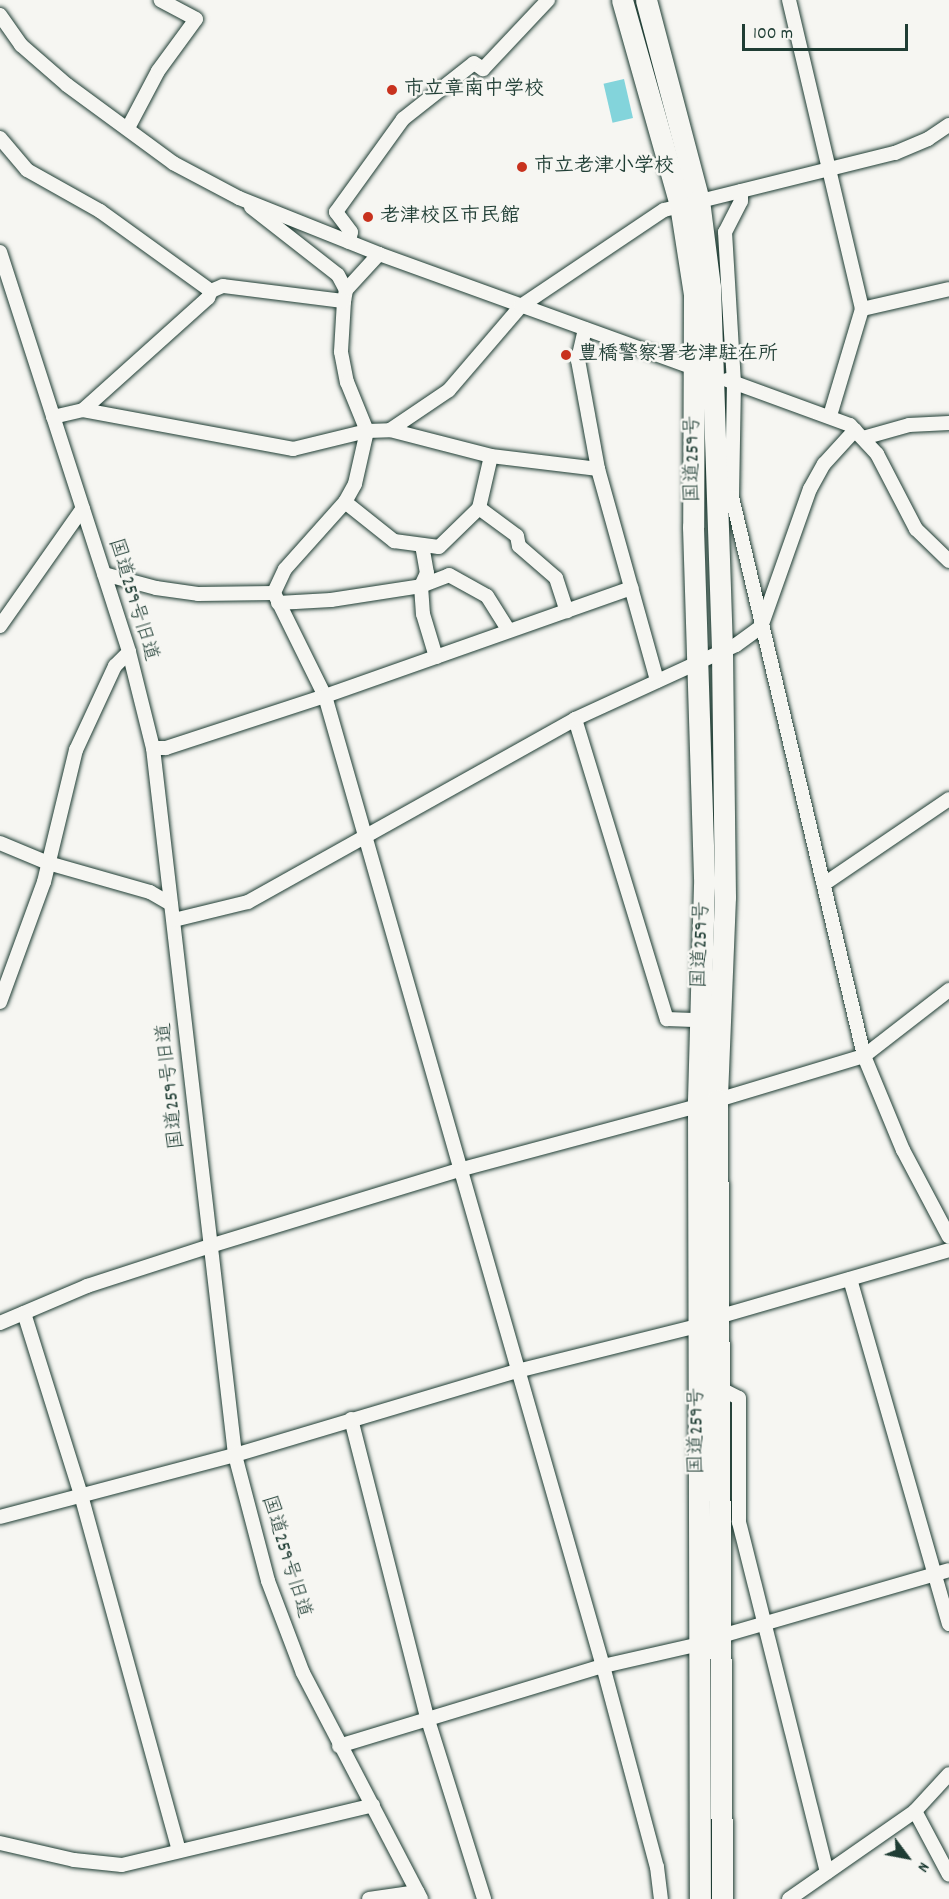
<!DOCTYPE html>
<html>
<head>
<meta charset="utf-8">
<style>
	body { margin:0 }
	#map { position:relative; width:949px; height:1899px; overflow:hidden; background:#f6f6f2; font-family:Dekko,"Klee One",sans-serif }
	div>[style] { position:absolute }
	.water>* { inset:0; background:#83d4db; transform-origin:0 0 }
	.roads { filter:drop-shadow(0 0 2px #1f3d34) drop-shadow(0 0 2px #1f3d34) }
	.minor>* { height:14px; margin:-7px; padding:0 7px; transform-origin:7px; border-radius:7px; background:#f6f6f2 }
	.highway>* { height:21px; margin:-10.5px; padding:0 10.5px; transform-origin:10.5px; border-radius:10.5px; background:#f6f6f2 }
	.dots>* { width:16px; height:16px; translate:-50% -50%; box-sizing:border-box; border:3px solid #f6f6f2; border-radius:50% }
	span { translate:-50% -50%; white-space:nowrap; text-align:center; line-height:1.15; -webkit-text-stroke:5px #f6f6f2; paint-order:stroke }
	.poi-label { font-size:20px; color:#1f3d34; font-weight:700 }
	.left { translate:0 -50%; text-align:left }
	.street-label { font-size:20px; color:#1f3d34 }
	.north { position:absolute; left:877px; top:1827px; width:60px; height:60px; -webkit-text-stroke:4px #f6f6f2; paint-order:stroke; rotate:122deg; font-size:16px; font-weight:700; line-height:24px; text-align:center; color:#1f3d34 }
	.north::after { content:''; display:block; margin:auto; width:21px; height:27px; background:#1f3d34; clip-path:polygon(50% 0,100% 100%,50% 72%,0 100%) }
	.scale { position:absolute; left:742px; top:24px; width:166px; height:27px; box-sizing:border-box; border:3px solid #1f3d34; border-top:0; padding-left:8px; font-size:18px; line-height:21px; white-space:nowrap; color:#1f3d34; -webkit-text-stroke:4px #f6f6f2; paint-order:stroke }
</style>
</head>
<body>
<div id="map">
	<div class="water">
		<div style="left:624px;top:79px;width:40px;height:21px;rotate:77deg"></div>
	</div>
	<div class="roads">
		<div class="minor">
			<div style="left:789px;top:0;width:318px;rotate:76.7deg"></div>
			<div style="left:862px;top:309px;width:112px;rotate:106.7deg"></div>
			<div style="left:0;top:15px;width:37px;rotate:55deg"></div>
			<div style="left:21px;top:45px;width:61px;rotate:41deg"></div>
			<div style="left:67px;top:85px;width:132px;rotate:36.3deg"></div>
			<div style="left:173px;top:163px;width:75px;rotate:27.9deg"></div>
			<div style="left:239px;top:198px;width:151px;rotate:21.8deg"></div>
			<div style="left:379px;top:254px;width:326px;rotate:19.9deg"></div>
			<div style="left:128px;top:128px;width:64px;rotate:-62.2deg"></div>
			<div style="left:158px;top:71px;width:64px;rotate:-53.8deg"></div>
			<div style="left:196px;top:19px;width:40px;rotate:-152deg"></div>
			<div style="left:0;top:138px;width:42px;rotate:49.8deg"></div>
			<div style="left:27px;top:170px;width:84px;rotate:29.3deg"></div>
			<div style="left:100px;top:211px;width:137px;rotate:35.8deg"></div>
			<div style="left:741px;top:191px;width:10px;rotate:90deg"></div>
			<div style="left:741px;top:201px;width:35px;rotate:117deg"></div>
			<div style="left:725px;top:232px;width:151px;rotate:86.6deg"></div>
			<div style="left:734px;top:383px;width:114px;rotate:91deg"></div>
			<div style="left:732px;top:497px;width:574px;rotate:76.71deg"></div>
			<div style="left:864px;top:1056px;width:102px;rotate:67.5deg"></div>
			<div style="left:903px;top:1150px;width:98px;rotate:62.1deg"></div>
			<div style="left:251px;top:207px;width:110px;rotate:38deg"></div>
			<div style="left:338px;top:275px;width:17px;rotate:62deg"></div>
			<div style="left:349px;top:242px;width:10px;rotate:-79deg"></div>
			<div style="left:351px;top:232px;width:25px;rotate:-127deg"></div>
			<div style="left:336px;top:212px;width:115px;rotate:-54.2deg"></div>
			<div style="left:403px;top:119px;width:90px;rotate:-38.3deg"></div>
			<div style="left:474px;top:63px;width:11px;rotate:34deg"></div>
			<div style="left:483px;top:69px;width:95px;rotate:-46.7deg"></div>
			<div style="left:0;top:252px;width:420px;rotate:72.1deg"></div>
			<div style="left:129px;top:652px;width:99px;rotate:76deg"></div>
			<div style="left:153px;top:748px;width:712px;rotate:83.38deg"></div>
			<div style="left:235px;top:1455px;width:130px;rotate:75.3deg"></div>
			<div style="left:268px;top:1581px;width:98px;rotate:69.2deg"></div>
			<div style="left:303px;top:1673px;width:255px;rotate:62.4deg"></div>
			<div style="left:379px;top:254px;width:49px;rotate:132.5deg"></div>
			<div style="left:346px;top:290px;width:11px;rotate:100deg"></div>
			<div style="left:344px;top:301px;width:51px;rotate:93.4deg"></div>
			<div style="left:341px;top:352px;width:31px;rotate:79deg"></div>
			<div style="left:347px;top:382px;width:53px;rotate:67.8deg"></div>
			<div style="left:367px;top:431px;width:54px;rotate:102.8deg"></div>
			<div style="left:355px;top:484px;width:21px;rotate:119deg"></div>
			<div style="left:345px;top:502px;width:90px;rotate:131.8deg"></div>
			<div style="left:285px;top:569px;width:26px;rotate:115deg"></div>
			<div style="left:274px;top:593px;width:115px;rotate:63.7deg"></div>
			<div style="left:325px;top:696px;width:1009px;rotate:74.01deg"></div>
			<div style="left:603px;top:1666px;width:208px;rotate:75deg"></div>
			<div style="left:657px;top:1867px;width:32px;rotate:83deg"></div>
			<div style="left:862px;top:309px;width:89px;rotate:-12.9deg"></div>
			<div style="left:585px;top:329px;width:32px;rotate:103deg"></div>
			<div style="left:578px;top:360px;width:111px;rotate:79.6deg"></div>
			<div style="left:598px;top:469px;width:220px;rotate:74.4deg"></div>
			<div style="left:727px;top:380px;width:131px;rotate:20.1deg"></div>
			<div style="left:850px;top:425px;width:40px;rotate:47deg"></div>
			<div style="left:877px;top:454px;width:85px;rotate:62.5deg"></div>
			<div style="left:916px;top:529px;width:46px;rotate:44.1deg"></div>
			<div style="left:83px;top:410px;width:168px;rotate:-41.9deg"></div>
			<div style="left:208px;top:298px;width:8px;rotate:-67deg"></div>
			<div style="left:211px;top:291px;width:13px;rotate:-23deg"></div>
			<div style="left:223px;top:286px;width:122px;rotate:7.1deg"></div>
			<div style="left:53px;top:417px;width:31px;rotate:-13deg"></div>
			<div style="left:83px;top:410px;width:214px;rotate:10.5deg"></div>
			<div style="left:293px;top:449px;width:76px;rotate:-13.7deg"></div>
			<div style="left:367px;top:431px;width:23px;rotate:-2deg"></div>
			<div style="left:390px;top:430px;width:71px;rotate:-34.1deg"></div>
			<div style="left:449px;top:390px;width:111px;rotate:-49.4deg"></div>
			<div style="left:521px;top:306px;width:172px;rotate:-33.9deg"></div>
			<div style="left:664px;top:210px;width:238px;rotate:-13.9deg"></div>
			<div style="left:895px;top:153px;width:36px;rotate:-23deg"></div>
			<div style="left:928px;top:139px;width:25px;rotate:-34deg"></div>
			<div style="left:390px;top:430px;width:104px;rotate:14.4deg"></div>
			<div style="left:491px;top:456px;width:108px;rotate:6.9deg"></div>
			<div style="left:863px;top:438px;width:48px;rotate:-15.8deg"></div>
			<div style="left:909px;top:425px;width:40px;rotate:-2.9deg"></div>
			<div style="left:345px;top:502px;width:63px;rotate:38.5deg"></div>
			<div style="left:394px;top:541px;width:45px;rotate:7.6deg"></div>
			<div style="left:439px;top:547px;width:56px;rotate:-44.3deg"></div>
			<div style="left:479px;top:508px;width:53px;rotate:-77deg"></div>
			<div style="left:479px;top:508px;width:47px;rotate:36.4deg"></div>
			<div style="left:517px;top:536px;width:10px;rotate:79deg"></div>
			<div style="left:519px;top:546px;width:49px;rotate:40.9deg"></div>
			<div style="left:556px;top:578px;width:35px;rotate:72deg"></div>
			<div style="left:422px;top:545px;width:28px;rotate:80deg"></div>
			<div style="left:427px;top:573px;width:14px;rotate:115deg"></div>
			<div style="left:421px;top:586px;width:28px;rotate:86deg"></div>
			<div style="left:423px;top:614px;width:45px;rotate:73.2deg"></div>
			<div style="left:104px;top:574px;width:54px;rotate:15.1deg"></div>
			<div style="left:156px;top:588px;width:42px;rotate:8.1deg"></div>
			<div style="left:198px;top:594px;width:76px;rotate:-0.8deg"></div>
			<div style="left:278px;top:603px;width:53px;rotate:-3.2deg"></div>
			<div style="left:331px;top:600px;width:91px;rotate:-8.8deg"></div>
			<div style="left:421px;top:586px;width:30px;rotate:-21deg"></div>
			<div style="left:449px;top:575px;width:43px;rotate:28.9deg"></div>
			<div style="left:487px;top:596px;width:41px;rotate:57.8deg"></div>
			<div style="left:0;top:626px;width:144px;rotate:-54.9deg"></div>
			<div style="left:575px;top:719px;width:314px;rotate:73deg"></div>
			<div style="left:667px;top:1019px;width:33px;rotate:2deg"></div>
			<div style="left:153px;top:748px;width:13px"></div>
			<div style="left:166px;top:748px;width:167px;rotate:-18.1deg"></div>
			<div style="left:325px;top:696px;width:325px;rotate:-19.4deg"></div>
			<div style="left:0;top:843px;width:52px;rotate:22.6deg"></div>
			<div style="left:48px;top:863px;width:106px;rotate:15.9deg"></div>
			<div style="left:150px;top:892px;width:24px;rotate:30deg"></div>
			<div style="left:824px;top:884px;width:151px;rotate:-34.2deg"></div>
			<div style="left:174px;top:920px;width:76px;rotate:-13.7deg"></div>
			<div style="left:248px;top:902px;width:375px;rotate:-29.2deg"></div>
			<div style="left:575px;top:719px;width:177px;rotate:-24.7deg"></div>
			<div style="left:736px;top:645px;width:31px;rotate:-36deg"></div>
			<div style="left:761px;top:627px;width:146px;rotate:-70.5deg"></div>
			<div style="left:810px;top:489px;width:29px;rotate:-61deg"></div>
			<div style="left:824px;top:464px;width:46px;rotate:-47.6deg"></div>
			<div style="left:0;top:1002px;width:128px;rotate:-69.9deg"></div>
			<div style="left:44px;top:882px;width:136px;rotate:-76.4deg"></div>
			<div style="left:76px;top:750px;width:93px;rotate:-65.1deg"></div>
			<div style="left:115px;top:666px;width:20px;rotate:-45deg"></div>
			<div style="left:850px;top:1279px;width:359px;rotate:74deg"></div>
			<div style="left:24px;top:1313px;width:191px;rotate:72.6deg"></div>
			<div style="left:81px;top:1495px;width:369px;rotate:74.6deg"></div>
			<div style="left:721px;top:1316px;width:237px;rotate:-16.1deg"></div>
			<div style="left:0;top:1323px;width:95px;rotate:-23deg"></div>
			<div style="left:87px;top:1286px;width:129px;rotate:-18deg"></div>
			<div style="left:210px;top:1246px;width:260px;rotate:-17deg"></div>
			<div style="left:459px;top:1170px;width:247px;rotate:-15deg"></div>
			<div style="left:698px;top:1106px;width:173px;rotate:-16.8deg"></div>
			<div style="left:864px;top:1056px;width:108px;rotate:-37.8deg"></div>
			<div style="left:721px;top:1389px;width:20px;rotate:27deg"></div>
			<div style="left:739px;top:1398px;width:124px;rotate:90deg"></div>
			<div style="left:739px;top:1522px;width:361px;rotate:75.9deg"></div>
			<div style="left:351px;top:1419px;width:311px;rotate:75.7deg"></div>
			<div style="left:428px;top:1720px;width:188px;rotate:72.6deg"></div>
			<div style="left:0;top:1517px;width:243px;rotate:-14.8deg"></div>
			<div style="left:235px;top:1455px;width:294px;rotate:-16.6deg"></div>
			<div style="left:517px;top:1371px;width:186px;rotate:-14deg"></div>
			<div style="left:721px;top:1636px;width:237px;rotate:-16.1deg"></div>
			<div style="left:339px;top:1746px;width:276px;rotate:-16.9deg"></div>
			<div style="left:603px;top:1666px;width:99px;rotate:-12.8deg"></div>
			<div style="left:915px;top:1811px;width:72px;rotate:62deg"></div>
			<div style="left:0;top:1843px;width:76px;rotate:12.9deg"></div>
			<div style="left:74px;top:1860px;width:48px;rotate:5.9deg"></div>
			<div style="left:122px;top:1865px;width:258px;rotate:-13.4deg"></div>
			<div style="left:369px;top:1899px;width:49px;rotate:-8.3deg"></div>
			<div style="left:789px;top:1899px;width:154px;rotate:-34.9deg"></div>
			<div style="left:915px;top:1811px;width:50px;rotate:-47.4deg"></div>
		</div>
		<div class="highway">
			<div style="left:622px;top:0;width:213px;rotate:74.2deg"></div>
			<div style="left:680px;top:205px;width:90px;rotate:81.1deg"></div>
			<div style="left:694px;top:294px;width:233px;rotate:90.2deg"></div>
			<div style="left:693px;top:527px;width:358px;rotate:88.2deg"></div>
			<div style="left:704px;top:885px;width:221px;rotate:91.6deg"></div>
			<div style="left:698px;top:1106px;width:793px;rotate:89.86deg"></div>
			<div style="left:646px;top:0;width:207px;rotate:75.2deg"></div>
			<div style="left:699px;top:200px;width:88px;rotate:82.8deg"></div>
			<div style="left:710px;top:287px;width:365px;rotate:88.1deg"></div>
			<div style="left:722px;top:652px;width:245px;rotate:89.3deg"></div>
			<div style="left:725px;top:897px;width:203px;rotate:92.3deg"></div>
			<div style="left:717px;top:1100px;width:799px;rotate:89.64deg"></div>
		</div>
	</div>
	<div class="dots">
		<div style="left:392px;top:90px;background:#c8321e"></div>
		<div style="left:522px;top:167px;background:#c8321e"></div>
		<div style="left:368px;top:217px;background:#c8321e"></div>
		<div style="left:566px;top:355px;background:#c8321e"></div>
	</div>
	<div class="poi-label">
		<span class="left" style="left:404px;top:90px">市立章南中学校</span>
		<span class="left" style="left:534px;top:167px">市立老津小学校</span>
		<span class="left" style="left:380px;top:217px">老津校区市民館</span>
		<span class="left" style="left:578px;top:355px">豊橋警察署老津駐在所</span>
	</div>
	<div class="street-label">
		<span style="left:694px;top:459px;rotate:-90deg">国道259号</span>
		<span style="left:132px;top:600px;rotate:73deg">国道259号旧道</span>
		<span style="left:702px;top:945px;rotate:-88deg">国道259号</span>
		<span style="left:172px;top:1086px;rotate:-96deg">国道259号旧道</span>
		<span style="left:698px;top:1431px;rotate:-90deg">国道259号</span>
		<span style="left:285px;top:1557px;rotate:73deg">国道259号旧道</span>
	</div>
	<div class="north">N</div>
	<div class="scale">100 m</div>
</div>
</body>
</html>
